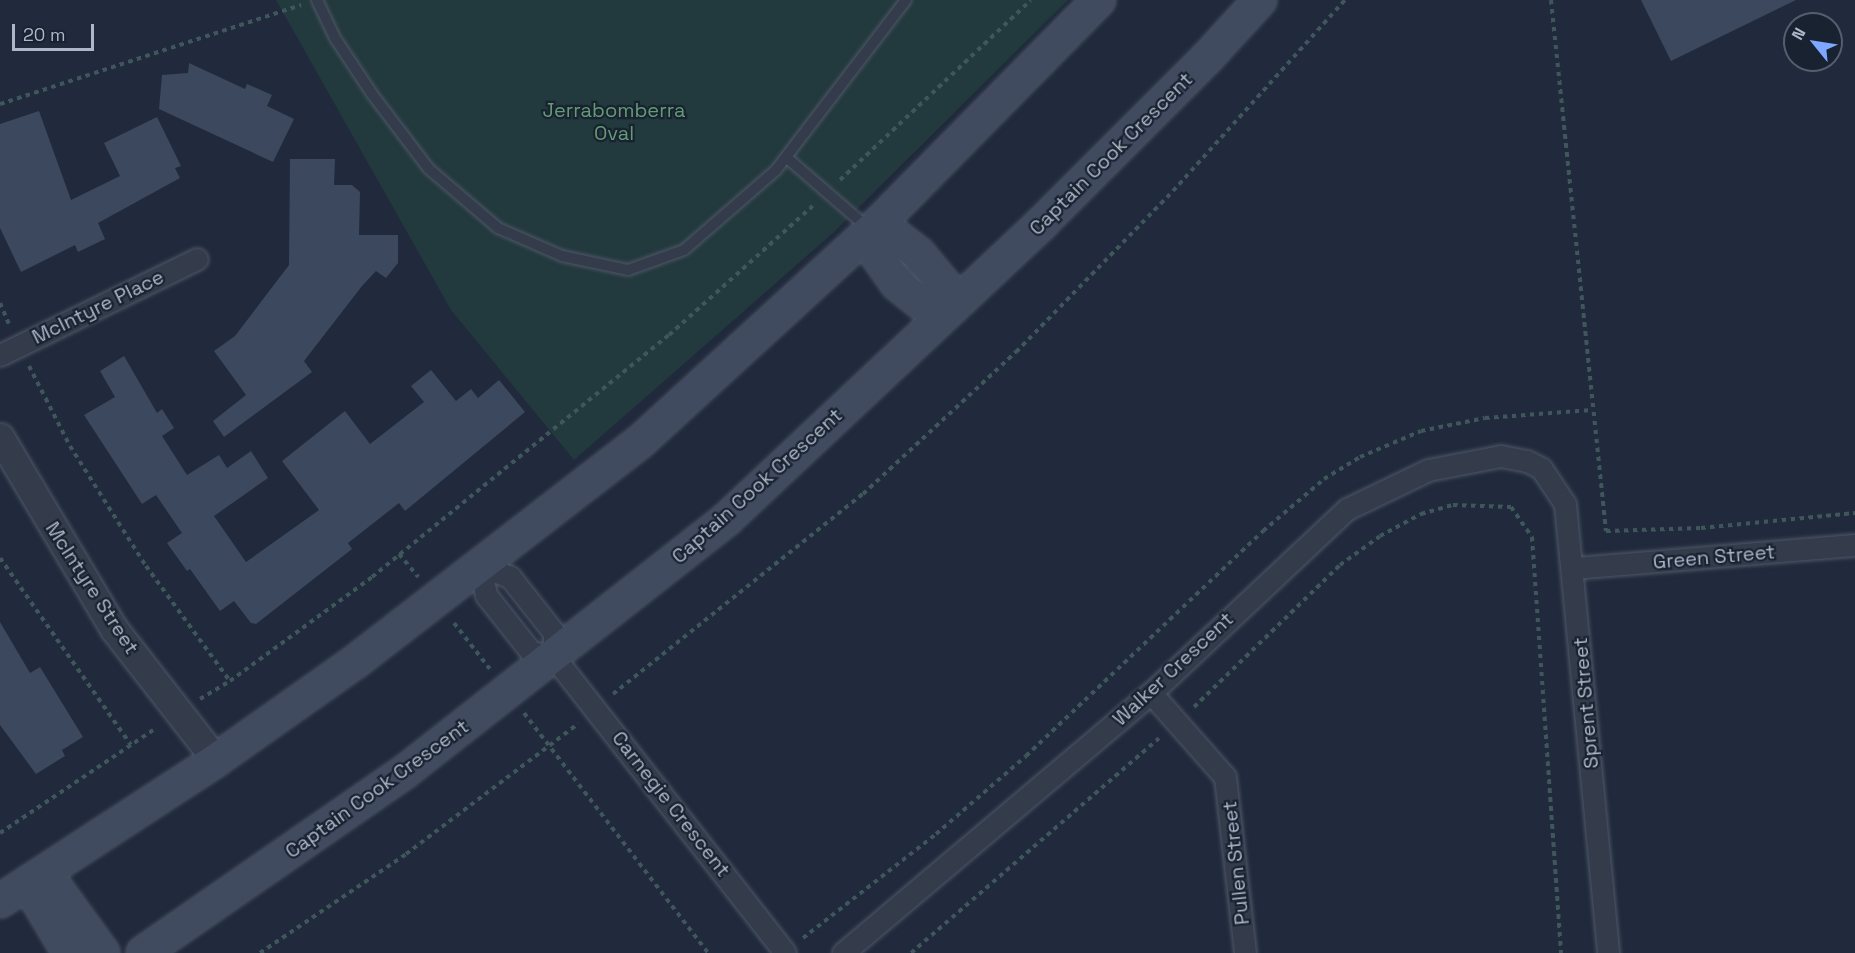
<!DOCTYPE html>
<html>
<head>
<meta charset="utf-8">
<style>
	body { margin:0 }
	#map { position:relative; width:1855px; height:953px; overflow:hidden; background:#202a3c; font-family:"Space Grotesk",sans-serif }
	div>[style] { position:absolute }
	.green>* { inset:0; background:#22393d }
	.building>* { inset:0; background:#3b485d }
	.path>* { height:4px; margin-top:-2px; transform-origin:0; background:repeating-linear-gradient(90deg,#3f565b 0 4.5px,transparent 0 9px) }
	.roads { filter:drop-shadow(0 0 2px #4e5767) drop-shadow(0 0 2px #4e5767) }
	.service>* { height:10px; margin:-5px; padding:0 5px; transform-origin:5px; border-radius:5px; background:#343c4c }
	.minor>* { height:21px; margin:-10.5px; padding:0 10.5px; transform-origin:10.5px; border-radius:10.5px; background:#343c4c }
	.tertiary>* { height:27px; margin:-13.5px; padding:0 13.5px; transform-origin:13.5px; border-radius:13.5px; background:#343c4c }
	.secondary>* { height:32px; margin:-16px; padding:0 16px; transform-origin:16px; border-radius:16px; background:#414b60 }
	span { translate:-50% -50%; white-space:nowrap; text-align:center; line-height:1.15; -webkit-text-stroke:4.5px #192231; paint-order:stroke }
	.park-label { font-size:20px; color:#639c73 }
	.street-label { font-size:20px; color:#aeb7c9 }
	.north { position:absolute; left:1783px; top:12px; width:60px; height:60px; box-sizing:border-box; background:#192231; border:2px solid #555e6e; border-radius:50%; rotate:300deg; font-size:16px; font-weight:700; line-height:24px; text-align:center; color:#aeb7c9 }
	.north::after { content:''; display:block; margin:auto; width:21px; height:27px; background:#7da8ff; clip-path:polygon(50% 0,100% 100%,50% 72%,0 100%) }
	.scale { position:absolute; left:12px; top:24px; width:82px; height:27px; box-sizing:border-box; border:3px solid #aeb7c9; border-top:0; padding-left:8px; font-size:18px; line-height:21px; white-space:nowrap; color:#aeb7c9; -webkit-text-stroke:4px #192231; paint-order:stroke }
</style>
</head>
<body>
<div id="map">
	<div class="green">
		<div style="clip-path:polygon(276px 0,1068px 0,833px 233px,574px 460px,451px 310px)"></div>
	</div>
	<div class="building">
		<div style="clip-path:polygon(1641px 0,1796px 0,1671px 61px)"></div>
		<div style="clip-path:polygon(189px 63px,245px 89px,247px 84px,272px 95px,267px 106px,294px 119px,273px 162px,159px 109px,162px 75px,188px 73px)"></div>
		<div style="clip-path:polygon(39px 111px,71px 200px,120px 176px,104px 143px,157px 117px,181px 166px,175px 168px,180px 178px,98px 223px,105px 239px,78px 252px,75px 245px,21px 272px,0 228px,0 124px)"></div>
		<div style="clip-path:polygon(290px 159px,335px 159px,334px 185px,352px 185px,360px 192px,359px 235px,398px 235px,398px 263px,386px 278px,376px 271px,362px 286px,304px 361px,312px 372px,224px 437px,213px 421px,246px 395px,214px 351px,235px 336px,289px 265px)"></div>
		<div style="clip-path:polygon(124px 356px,157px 413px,162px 409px,174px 428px,162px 436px,187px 475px,219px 455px,227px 468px,251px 451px,268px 478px,214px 516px,246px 562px,319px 510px,282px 461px,345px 411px,370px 444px,424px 402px,411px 386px,431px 370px,456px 401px,471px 389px,478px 398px,499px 380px,525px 412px,405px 511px,399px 503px,348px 543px,352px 549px,256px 624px,251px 623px,234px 601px,220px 611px,190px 569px,187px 571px,167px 543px,182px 533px,156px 495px,142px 504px,84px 415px,115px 397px,100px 371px)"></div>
		<div style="clip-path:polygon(0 622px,30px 673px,40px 667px,83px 737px,62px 750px,65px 756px,36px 774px,0 725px)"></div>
	</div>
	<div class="path">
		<div style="left:1551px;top:0;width:534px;rotate:84.09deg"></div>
		<div style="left:1606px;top:531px;width:95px;rotate:-1.8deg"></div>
		<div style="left:1701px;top:528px;width:155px;rotate:-5.6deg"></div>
		<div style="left:0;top:104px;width:317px;rotate:-18.2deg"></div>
		<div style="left:840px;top:180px;width:262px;rotate:-43.3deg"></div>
		<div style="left:0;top:303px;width:23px;rotate:67deg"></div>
		<div style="left:29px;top:366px;width:90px;rotate:62.9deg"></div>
		<div style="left:70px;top:446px;width:142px;rotate:57.7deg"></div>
		<div style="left:146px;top:566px;width:142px;rotate:53.9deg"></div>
		<div style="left:230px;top:681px;width:176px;rotate:-36.2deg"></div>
		<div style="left:372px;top:577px;width:383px;rotate:-39.2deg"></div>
		<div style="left:669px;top:335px;width:193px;rotate:-41.9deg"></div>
		<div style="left:399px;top:554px;width:30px;rotate:50deg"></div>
		<div style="left:0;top:558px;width:228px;rotate:55deg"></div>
		<div style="left:454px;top:623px;width:58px;rotate:52deg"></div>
		<div style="left:613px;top:694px;width:320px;rotate:-38.7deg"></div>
		<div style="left:863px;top:494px;width:209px;rotate:-42.9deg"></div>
		<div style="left:1016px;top:352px;width:225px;rotate:-45.7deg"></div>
		<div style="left:1173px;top:191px;width:257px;rotate:-48deg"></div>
		<div style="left:200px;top:699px;width:35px;rotate:-31deg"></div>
		<div style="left:1194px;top:707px;width:204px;rotate:-44.2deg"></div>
		<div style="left:1340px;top:565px;width:49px;rotate:-35.9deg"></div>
		<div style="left:1380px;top:536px;width:47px;rotate:-28.2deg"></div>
		<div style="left:1421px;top:514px;width:33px;rotate:-16deg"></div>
		<div style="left:1453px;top:505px;width:58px;rotate:2deg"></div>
		<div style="left:1511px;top:507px;width:37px;rotate:55deg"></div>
		<div style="left:1532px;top:537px;width:417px;rotate:86deg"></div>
		<div style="left:524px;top:713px;width:302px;rotate:52.5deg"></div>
		<div style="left:0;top:833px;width:188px;rotate:-33.9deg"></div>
		<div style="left:803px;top:938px;width:169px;rotate:-38deg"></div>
		<div style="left:936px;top:834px;width:119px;rotate:-40.9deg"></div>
		<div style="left:1026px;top:756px;width:327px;rotate:-43.5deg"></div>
		<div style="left:1263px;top:531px;width:80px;rotate:-40.4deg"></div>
		<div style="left:1324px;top:479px;width:42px;rotate:-31.4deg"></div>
		<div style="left:1360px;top:457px;width:66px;rotate:-23.1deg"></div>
		<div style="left:1421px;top:431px;width:65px;rotate:-11.5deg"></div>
		<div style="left:1485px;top:418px;width:107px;rotate:-4.3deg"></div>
		<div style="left:260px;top:953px;width:176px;rotate:-34.1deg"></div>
		<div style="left:406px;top:854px;width:216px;rotate:-37.1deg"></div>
		<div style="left:911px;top:953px;width:328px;rotate:-40.9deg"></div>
	</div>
	<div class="roads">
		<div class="service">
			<div style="left:317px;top:0;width:42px;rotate:64.7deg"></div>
			<div style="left:335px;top:38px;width:67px;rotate:56.5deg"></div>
			<div style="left:372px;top:94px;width:94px;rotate:52.8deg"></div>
			<div style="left:429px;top:169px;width:91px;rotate:40.5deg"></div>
			<div style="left:498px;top:228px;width:70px;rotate:23.6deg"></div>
			<div style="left:562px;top:256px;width:67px;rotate:12deg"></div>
			<div style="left:628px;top:270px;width:59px;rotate:-19.7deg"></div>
			<div style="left:684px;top:250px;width:122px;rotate:-41deg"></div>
			<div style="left:776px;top:170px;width:214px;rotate:-52.6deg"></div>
			<div style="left:786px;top:157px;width:110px;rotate:40.9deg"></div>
		</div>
		<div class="minor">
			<div style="left:0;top:355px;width:219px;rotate:-26deg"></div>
			<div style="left:480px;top:566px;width:30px;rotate:78deg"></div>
			<div style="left:486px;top:595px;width:73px;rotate:51.7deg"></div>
			<div style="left:531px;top:652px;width:24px;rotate:12deg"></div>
			<div style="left:554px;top:657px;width:375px;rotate:52deg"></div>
			<div style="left:480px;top:566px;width:32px;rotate:20deg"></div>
			<div style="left:510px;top:577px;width:71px;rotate:51.8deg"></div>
			<div style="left:554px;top:633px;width:24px;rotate:90deg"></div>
			<div style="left:1574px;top:568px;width:282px;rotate:-4.7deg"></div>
			<div style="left:1151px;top:693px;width:112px;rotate:48.6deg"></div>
			<div style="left:1225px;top:777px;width:177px;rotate:83.5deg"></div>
			<div style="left:843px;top:953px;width:403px;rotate:-40.2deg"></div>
			<div style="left:1151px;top:693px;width:269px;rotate:-43.2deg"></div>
			<div style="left:1347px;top:509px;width:90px;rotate:-25.7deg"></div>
			<div style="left:1428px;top:470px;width:74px;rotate:-10.9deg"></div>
			<div style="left:1501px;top:456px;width:26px;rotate:11deg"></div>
			<div style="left:1527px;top:461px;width:16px;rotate:27deg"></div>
			<div style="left:1541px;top:468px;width:43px;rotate:56.3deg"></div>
			<div style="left:1565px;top:504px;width:451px;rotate:84.5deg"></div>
		</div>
		<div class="tertiary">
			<div style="left:0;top:437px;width:223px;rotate:59.3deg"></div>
			<div style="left:114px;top:629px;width:166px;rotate:52.1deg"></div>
		</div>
		<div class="secondary">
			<div style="left:879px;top:223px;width:51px;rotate:37.8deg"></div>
			<div style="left:919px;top:254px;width:61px;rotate:50.3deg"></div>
			<div style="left:864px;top:237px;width:57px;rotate:54.9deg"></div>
			<div style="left:897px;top:284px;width:55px;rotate:38.3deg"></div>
			<div style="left:45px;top:873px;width:99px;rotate:54.1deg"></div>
			<div style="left:28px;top:884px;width:80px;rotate:59.3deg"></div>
			<div style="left:0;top:901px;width:258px;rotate:-33.1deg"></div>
			<div style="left:216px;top:760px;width:170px;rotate:-35.2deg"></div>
			<div style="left:355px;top:662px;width:361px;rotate:-37.7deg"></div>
			<div style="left:641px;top:441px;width:323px;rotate:-42.5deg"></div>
			<div style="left:879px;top:223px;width:313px;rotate:-45.4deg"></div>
			<div style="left:143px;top:953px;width:321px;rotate:-34.7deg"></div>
			<div style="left:407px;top:770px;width:407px;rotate:-38.1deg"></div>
			<div style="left:727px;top:519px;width:431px;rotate:-43.2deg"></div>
			<div style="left:1041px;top:224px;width:236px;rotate:-45deg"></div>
			<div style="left:1208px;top:57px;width:77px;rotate:-47.6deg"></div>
		</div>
	</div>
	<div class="park-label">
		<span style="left:614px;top:122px">Jerrabomberra<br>Oval</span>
	</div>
	<div class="street-label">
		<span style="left:1111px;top:154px;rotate:-45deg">Captain Cook Crescent</span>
		<span style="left:98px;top:307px;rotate:-26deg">McIntyre Place</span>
		<span style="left:757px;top:486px;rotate:-42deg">Captain Cook Crescent</span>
		<span style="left:1714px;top:557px;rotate:-5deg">Green Street</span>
		<span style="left:92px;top:588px;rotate:57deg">McIntyre Street</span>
		<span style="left:1173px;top:669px;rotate:-43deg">Walker Crescent</span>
		<span style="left:1586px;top:703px;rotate:-95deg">Sprent Street</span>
		<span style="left:377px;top:789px;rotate:-36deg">Captain Cook Crescent</span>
		<span style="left:671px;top:804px;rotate:52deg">Carnegie Crescent</span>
		<span style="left:1236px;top:863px;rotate:-96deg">Pullen Street</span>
	</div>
	<div class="north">N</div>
	<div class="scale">20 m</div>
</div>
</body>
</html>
